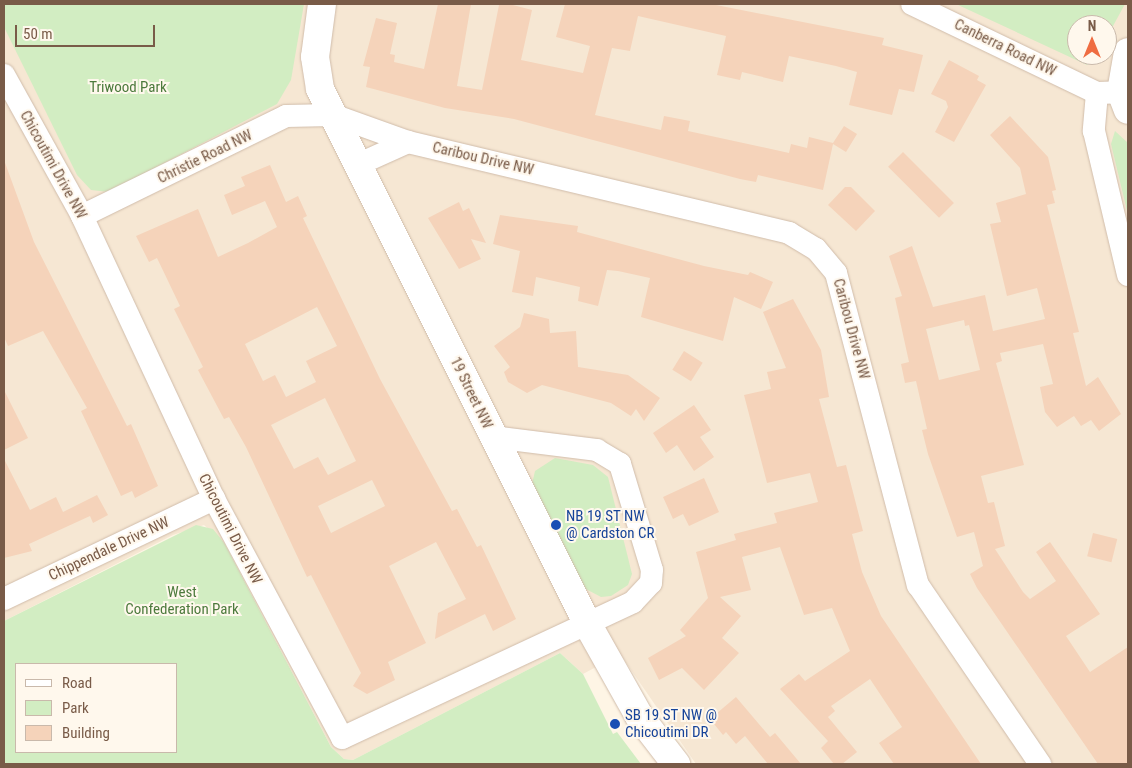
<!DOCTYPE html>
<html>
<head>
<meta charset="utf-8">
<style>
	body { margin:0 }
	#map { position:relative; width:1132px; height:768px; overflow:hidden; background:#fef5e5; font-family:"Roboto Condensed",sans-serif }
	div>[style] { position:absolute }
	.residential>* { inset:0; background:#f6e7d3 }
	.green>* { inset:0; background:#d2edc2 }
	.building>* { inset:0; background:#f5d3ba; transform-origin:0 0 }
	.roads { filter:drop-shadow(0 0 1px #d0bcaa) drop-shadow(0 0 1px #d0bcaa) }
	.minor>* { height:22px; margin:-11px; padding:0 11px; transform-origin:11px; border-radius:11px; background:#fff }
	.tertiary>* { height:28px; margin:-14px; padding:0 14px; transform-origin:14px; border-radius:14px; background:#fff }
	.dots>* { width:14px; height:14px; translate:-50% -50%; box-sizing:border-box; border:2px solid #fff8ed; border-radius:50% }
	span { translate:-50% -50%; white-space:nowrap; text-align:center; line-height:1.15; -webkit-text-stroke:4px #fff8ed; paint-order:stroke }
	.street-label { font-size:15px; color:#795b48 }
	.park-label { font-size:15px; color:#4c7a3c }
	.transit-label { font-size:15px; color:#164399 }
	.left { translate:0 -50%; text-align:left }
	.frame { position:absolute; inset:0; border:5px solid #795b48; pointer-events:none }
	.legend { position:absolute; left:15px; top:663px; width:162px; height:90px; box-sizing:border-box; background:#fff8ed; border:1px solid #c9b9ab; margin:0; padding:6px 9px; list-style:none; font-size:15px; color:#795b48 }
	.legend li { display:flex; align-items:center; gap:10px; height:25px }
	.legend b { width:25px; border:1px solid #c9b9ab }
	.north { position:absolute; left:1067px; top:15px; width:50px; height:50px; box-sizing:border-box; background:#fff8ed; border:1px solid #c9b9ab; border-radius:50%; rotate:0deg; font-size:14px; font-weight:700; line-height:20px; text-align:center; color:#795b48 }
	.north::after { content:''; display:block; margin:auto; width:18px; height:22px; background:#ef6d42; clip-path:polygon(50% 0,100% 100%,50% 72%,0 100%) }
	.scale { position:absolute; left:15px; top:25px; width:140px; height:22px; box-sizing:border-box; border:2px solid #795b48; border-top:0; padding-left:6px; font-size:15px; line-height:18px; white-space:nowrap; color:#795b48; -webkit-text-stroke:4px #fff8ed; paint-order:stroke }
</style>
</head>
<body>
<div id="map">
	<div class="residential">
		<div style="clip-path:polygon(evenodd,4px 4px,1128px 4px,1128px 764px,696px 764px,620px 654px,583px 674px,560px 653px,353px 760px,344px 759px,331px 747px,225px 544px,204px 525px,173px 535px,4px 621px,4px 4px,1077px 25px,1107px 25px,1107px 55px,1077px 55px,1077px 25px)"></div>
	</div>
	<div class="green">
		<div style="clip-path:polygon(4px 4px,304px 4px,291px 80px,277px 104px,109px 192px,91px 190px,77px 175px,4px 27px)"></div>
		<div style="clip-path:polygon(956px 4px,1125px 4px,1107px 37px,1107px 25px,1077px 25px,1077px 55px,1097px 55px,1087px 65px)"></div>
		<div style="clip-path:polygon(1115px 131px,1128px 143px,1128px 215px,1111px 144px)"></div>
		<div style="clip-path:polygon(555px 458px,593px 465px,608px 477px,632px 574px,628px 585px,611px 596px,601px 597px,584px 588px,532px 484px,535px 471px)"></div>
		<div style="clip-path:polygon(evenodd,196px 525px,213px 529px,225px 544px,331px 747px,344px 759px,353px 760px,560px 653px,583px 674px,613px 734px,617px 732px,641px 764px,4px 764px,4px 621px,196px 525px,176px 664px,176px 752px,16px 752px,16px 664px,176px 664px)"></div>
	</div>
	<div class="building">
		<div style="clip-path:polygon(438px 4px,471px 4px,457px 86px,482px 90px,499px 5px,509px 4px,532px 10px,521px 60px,583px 73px,590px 46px,556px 37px,565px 4px,711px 4px,884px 38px,882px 45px,923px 55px,914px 92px,899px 89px,892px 115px,849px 105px,857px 72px,836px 66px,789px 56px,783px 82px,742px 72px,740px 80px,717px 75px,726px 36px,638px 16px,630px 51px,612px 48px,595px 115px,661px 130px,664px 116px,690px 121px,688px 131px,789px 153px,791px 144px,807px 148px,809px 137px,833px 143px,844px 126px,857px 134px,846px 152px,833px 144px,823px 190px,758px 175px,756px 182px,740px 179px,514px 119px,445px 108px,366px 87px,370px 67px,363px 66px,376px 18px,397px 23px,390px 54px,395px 55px,394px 62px,424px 69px)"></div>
		<div style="clip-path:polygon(949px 60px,979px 76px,977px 80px,986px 85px,954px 142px,935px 132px,948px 107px,946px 101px,931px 94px)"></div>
		<div style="clip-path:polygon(evenodd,1010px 116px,1048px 157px,1056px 190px,1052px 191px,1055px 203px,1047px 205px,1079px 332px,1073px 333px,1086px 386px,1098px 377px,1121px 414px,1099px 431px,1091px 420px,1081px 426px,1074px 416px,1057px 427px,1045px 412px,1040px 387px,1053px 384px,1043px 344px,1000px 353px,1002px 361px,996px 363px,1024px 465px,981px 476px,988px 503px,994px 502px,1005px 546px,995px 549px,1023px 592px,1030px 599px,1056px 581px,1036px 552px,1050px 542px,1100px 614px,1066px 636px,1090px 672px,1128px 647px,1128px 764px,1098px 764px,977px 588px,970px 574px,983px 566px,974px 532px,957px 537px,928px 454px,922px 430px,927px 429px,916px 381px,905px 383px,901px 364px,909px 362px,895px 298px,902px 296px,889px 256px,912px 246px,933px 307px,985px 295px,993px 331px,1045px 319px,1037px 288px,1007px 296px,990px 224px,1001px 222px,996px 203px,1026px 194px,1020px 168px,990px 135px,1010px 116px,964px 320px,965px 326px,969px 325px,980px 370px,939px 380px,926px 329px,964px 320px)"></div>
		<div style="left:903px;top:152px;width:72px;height:21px;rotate:45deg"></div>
		<div style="clip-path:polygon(4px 160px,34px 242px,127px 426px,131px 424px,158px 486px,135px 498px,132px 491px,121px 496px,81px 411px,87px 408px,43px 331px,8px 346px,4px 337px)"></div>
		<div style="clip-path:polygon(evenodd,270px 165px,286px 202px,298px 196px,307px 216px,303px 218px,380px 379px,452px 511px,457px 509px,477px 547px,481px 545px,516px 619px,493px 631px,485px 614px,435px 639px,438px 613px,466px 599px,436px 542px,389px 566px,426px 643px,388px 662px,395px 680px,367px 694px,353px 686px,361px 673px,311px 575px,307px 577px,246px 447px,229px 417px,224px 419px,198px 370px,203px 367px,174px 309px,180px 306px,157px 258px,149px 262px,136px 236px,198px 209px,218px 257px,248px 243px,277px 227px,265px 201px,232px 215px,224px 195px,245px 186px,241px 177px,270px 165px,317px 307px,337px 346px,306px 361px,316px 382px,286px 397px,275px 375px,263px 381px,245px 344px,317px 307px,270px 165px,325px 398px,356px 461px,328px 475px,318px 457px,294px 469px,271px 425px,325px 398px,270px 165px,372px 480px,385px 506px,331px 533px,318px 506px,372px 480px)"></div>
		<div style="clip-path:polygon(845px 187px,851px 187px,875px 211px,856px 231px,828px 205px)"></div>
		<div style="clip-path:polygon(459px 202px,463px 211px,469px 208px,486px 243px,471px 239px,481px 259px,459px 269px,428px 218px)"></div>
		<div style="clip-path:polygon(500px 215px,578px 226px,577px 232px,704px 266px,748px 275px,750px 272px,773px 282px,761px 309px,734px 297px,723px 341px,641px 317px,650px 278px,618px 271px,607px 270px,598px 306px,578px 301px,580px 287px,536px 277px,533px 296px,512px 292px,520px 251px,493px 244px)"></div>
		<div style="clip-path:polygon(793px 299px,821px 350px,829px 397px,819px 399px,837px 467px,846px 465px,863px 531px,852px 534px,862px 572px,881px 616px,981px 764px,894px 764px,879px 743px,902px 727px,870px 679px,831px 706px,835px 711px,828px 717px,857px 752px,842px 764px,834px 764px,821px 748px,828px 741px,780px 689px,799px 674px,805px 681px,850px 651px,832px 608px,804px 615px,780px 547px,742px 557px,751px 590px,720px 597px,741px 616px,722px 638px,739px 653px,704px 690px,682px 668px,659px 680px,648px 658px,686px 636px,680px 630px,708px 598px,696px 552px,736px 540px,734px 534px,777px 523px,774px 513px,818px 502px,810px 473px,767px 483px,744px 395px,771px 389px,767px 372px,786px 368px,763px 312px)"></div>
		<div style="clip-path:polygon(524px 313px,549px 319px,550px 333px,576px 331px,578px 367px,628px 375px,660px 398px,644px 421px,636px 409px,631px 416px,611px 403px,542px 385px,527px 393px,508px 382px,504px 372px,510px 367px,494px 346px,520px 327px)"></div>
		<div style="left:684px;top:351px;width:22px;height:22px;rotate:32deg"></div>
		<div style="clip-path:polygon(4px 390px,28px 438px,4px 450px)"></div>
		<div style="clip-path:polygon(694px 405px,711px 430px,700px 437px,714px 457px,694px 471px,677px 445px,666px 453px,653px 433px)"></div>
		<div style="clip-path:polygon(4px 459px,30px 510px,56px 497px,63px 512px,97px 495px,108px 515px,93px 523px,90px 516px,29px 544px,32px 551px,4px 558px)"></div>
		<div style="clip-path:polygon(704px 478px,719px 512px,689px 526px,683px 514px,673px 519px,663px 497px)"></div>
		<div style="left:1093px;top:533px;width:25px;height:24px;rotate:14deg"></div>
		<div style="clip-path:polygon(736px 697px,770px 737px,775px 733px,801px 764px,768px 764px,745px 736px,736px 744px,726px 732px,723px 735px,710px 719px)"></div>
	</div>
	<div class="roads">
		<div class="minor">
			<div style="left:912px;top:4px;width:205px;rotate:25.7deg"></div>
			<div style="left:1097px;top:93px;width:24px;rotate:-2deg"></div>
			<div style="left:4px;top:75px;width:161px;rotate:61deg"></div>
			<div style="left:82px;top:216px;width:312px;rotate:65deg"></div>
			<div style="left:214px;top:499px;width:271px;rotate:61.8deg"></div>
			<div style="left:342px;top:738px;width:321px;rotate:-25deg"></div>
			<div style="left:633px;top:602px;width:26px;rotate:-47deg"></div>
			<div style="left:651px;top:583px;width:13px;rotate:-86deg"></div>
			<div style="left:652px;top:570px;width:111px;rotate:-106.8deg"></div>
			<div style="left:620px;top:464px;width:27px;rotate:-149deg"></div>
			<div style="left:597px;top:450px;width:105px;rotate:-172.9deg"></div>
			<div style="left:1097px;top:93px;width:38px;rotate:95deg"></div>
			<div style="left:1094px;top:131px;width:148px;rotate:76.7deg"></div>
			<div style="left:357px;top:165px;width:56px;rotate:-24.3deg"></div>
			<div style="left:82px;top:216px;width:227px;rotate:-26.1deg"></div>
			<div style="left:286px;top:116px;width:47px;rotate:-1.2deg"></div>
			<div style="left:333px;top:115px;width:80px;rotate:19.8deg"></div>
			<div style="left:408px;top:142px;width:392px;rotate:13.4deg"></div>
			<div style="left:789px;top:233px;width:31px;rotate:31deg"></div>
			<div style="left:816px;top:249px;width:31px;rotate:50deg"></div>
			<div style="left:836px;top:273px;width:323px;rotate:75.3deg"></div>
			<div style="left:918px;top:585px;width:217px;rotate:55.7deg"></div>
			<div style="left:4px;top:599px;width:233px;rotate:-25.5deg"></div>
		</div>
		<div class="tertiary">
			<div style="left:322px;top:4px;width:53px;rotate:97.5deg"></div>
			<div style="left:315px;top:57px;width:32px;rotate:81deg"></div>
			<div style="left:320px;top:89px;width:599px;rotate:63.43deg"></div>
			<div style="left:588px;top:625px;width:104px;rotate:60.7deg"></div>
			<div style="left:639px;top:716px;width:61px;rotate:52.4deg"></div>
			<div style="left:1128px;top:52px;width:41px;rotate:99.9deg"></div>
			<div style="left:1121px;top:92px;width:19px;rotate:69deg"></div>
		</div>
	</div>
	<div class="dots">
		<div style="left:556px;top:525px;background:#1a4fb4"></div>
		<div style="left:615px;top:724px;background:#1a4fb4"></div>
	</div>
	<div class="street-label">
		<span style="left:1005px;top:48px;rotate:26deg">Canberra Road NW</span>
		<span style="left:205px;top:157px;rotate:-26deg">Christie Road NW</span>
		<span style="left:483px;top:159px;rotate:13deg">Caribou Drive NW</span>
		<span style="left:53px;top:165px;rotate:61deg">Chicoutimi Drive NW</span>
		<span style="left:851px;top:329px;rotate:75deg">Caribou Drive NW</span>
		<span style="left:471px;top:393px;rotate:64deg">19 Street NW</span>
		<span style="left:230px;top:529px;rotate:63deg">Chicoutimi Drive NW</span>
		<span style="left:109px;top:549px;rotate:-25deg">Chippendale Drive NW</span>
	</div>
	<div class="park-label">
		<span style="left:128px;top:88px">Triwood Park</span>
		<span style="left:182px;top:601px">West<br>Confederation Park</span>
	</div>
	<div class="transit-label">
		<span class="left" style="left:566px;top:525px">NB 19 ST NW<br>@ Cardston CR</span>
		<span class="left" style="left:625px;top:724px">SB 19 ST NW @<br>Chicoutimi DR</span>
	</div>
	<div class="frame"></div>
	<ul class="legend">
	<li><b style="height:6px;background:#fff"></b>Road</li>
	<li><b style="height:14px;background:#d2edc2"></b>Park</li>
	<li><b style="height:14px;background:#f5d3ba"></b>Building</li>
	</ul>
	<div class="north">N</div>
	<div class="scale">50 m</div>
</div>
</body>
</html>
